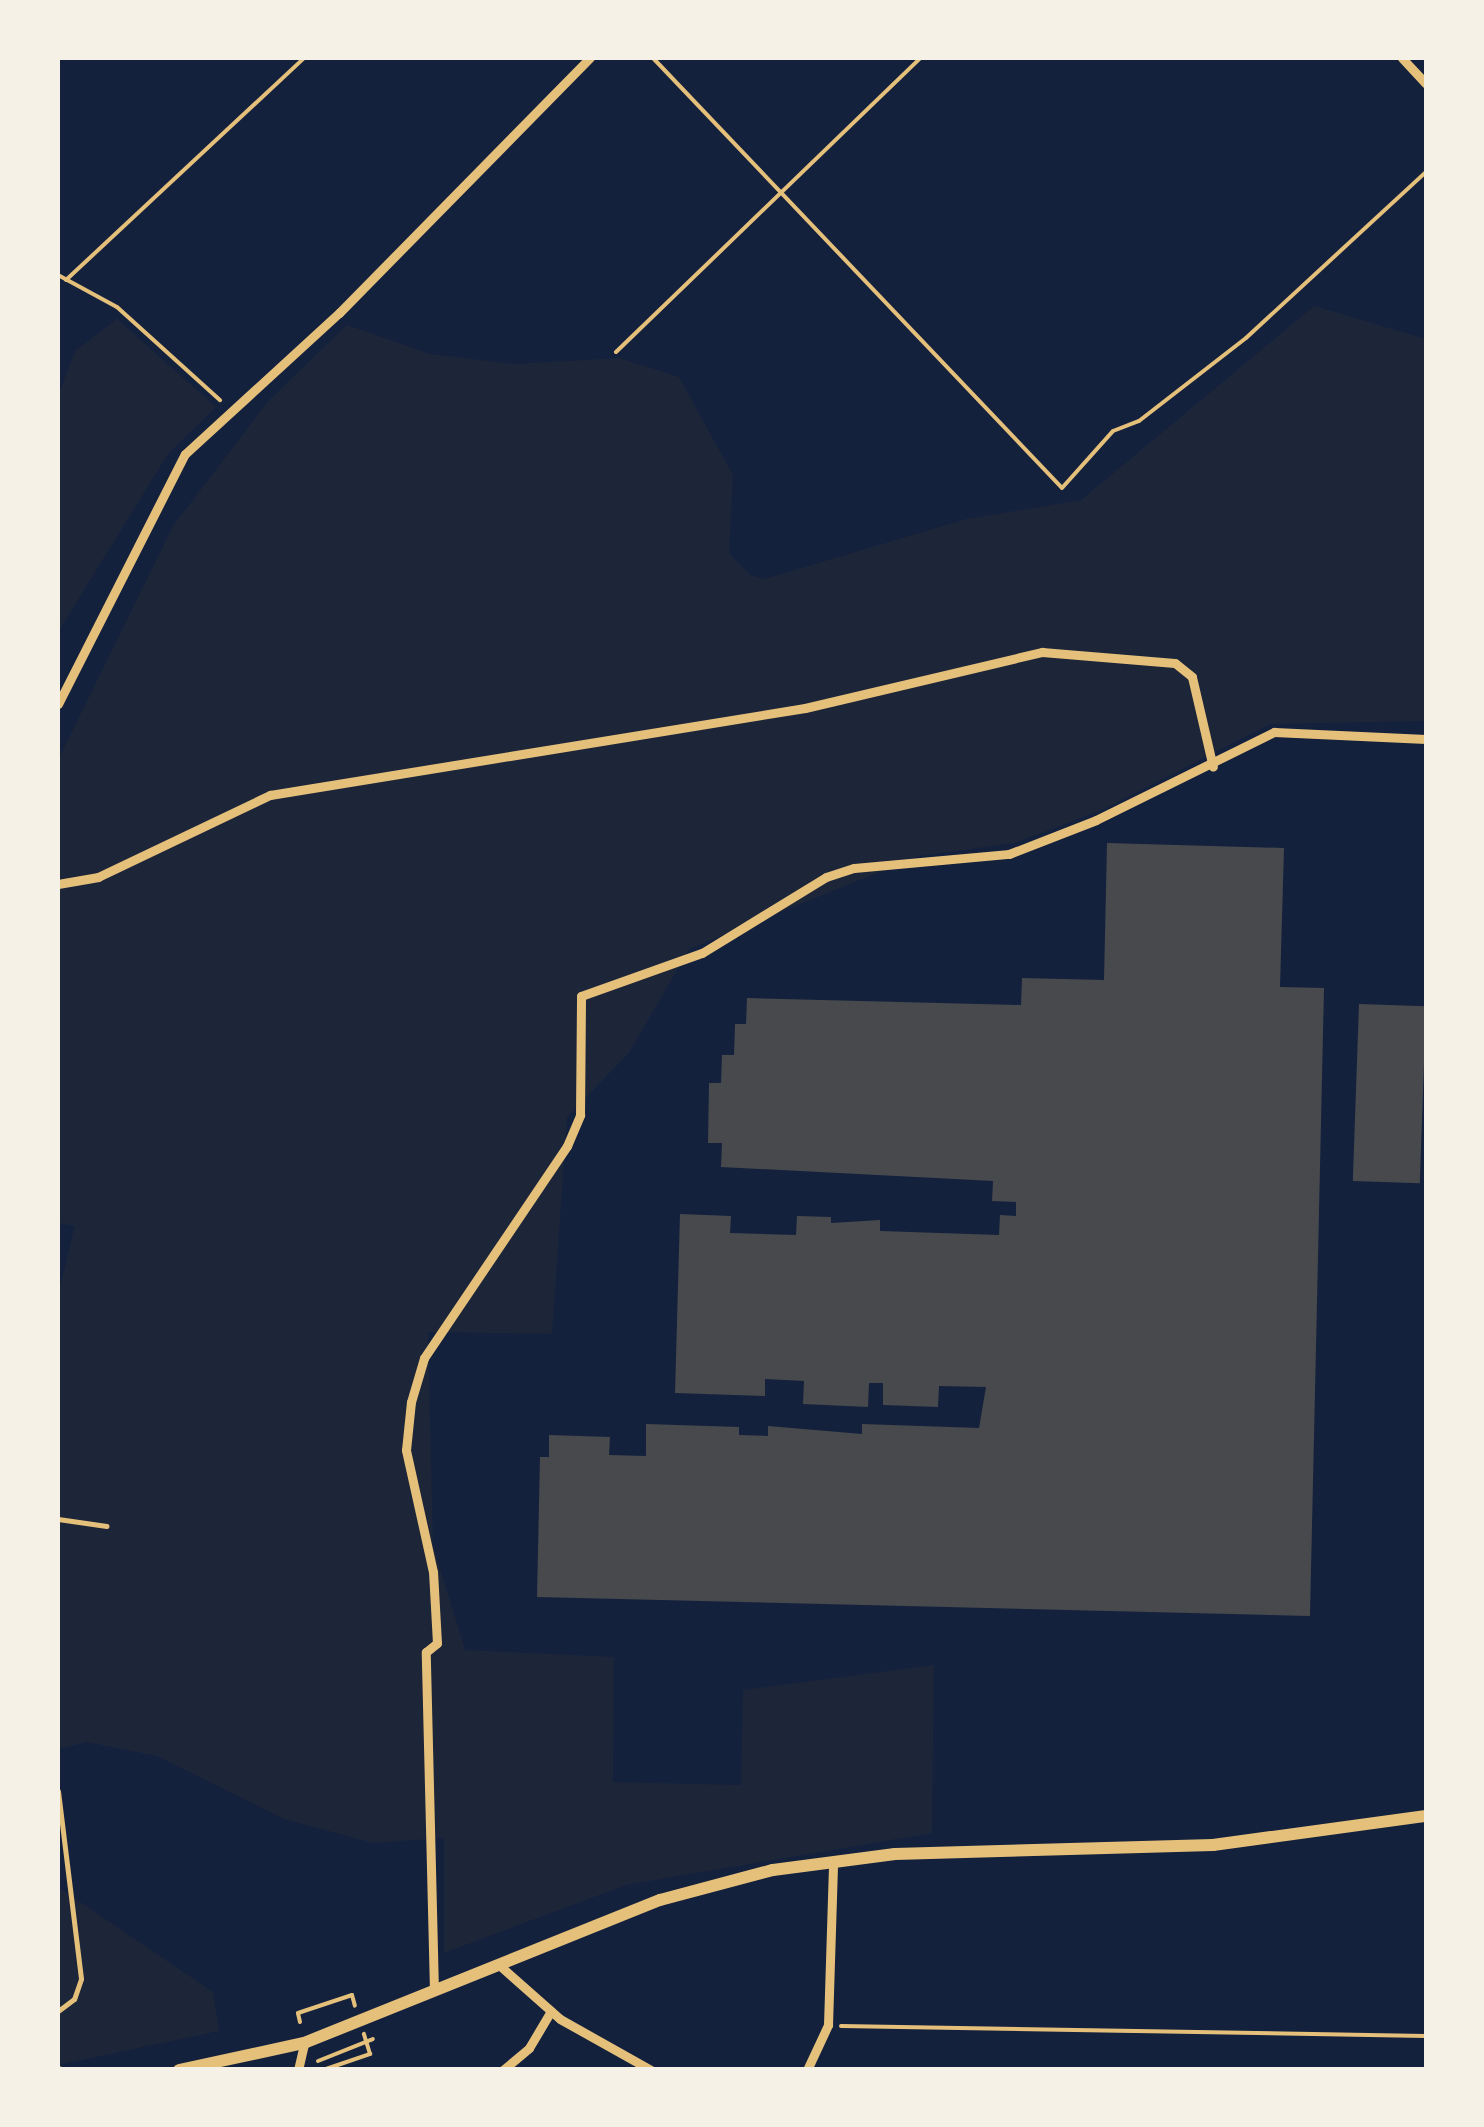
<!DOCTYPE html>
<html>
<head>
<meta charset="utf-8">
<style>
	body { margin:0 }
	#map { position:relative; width:1484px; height:2127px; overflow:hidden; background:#14213d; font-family:"DM Sans",sans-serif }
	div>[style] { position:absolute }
	.green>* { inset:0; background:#1d2539 }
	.building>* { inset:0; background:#48494c; transform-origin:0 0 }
	.path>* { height:4px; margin:-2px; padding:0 2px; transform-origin:2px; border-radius:2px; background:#e5c07b }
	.service>* { height:5px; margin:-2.5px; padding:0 2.5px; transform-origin:2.5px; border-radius:2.5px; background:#e5c07b }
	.minor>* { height:9px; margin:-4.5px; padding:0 4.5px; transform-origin:4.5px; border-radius:4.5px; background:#e5c07b }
	.secondary>* { height:12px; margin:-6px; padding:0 6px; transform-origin:6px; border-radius:6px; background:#e5c07b }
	span { translate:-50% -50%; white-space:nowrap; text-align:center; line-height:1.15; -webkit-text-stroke:10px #f6f1e7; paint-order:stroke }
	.frame { position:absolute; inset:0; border:60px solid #f6f1e7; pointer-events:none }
</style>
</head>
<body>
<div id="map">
	<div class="green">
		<div style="clip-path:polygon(1314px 306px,1426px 339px,1426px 721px,1270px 724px,1102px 810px,1015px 843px,919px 856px,689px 949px,629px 1053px,567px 1117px,552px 1334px,428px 1332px,433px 1545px,465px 1650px,614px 1657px,613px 1782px,741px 1785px,743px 1690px,934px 1665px,932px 1833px,626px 1885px,444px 1953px,444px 1838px,373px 1843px,284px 1819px,157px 1756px,87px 1742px,58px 1749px,58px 1295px,75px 1226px,58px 1223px,58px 760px,173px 526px,269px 400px,347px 325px,430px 354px,515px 364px,619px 358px,679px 377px,733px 475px,729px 553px,750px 575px,765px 579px,966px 519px,1081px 500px)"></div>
		<div style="clip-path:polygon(117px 319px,216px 407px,168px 454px,58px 632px,58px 396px,75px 351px)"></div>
		<div style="clip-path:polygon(58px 1887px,213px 1992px,219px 2031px,58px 2065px)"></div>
	</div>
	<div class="building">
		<div style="clip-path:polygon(1107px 843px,1284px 848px,1280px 987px,1324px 988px,1310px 1616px,537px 1597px,540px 1457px,549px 1457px,549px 1435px,610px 1437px,609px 1455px,646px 1456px,646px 1424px,739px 1427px,739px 1435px,768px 1436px,768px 1426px,862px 1434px,862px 1424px,979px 1428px,986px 1387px,939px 1386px,938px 1407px,883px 1405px,883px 1383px,869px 1383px,868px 1407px,803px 1404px,804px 1381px,765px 1379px,765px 1396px,675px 1393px,680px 1214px,731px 1216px,730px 1233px,796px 1235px,797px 1216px,831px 1217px,831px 1223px,880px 1220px,880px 1231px,999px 1235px,1000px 1215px,1016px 1216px,1016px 1202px,992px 1201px,993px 1181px,721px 1167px,722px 1143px,708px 1143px,709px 1083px,721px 1083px,722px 1055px,734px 1055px,735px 1024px,746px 1024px,747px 998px,1021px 1005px,1022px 978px,1104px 980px)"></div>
		<div style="left:1359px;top:1004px;width:67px;height:177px;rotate:2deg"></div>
	</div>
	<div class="path">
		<div style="left:653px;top:58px;width:593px;rotate:46.43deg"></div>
		<div style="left:1062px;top:488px;width:76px;rotate:-48.2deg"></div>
		<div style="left:1113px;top:431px;width:28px;rotate:-21deg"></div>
		<div style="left:1139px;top:421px;width:135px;rotate:-37.8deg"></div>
		<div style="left:1246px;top:338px;width:245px;rotate:-42.7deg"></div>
		<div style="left:58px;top:275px;width:67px;rotate:28.5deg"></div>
		<div style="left:117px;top:307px;width:139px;rotate:42.1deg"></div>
		<div style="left:66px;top:280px;width:325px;rotate:-43deg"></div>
		<div style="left:616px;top:352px;width:423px;rotate:-44deg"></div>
		<div style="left:300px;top:2022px;width:9px;rotate:-103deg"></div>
		<div style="left:298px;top:2013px;width:57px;rotate:-18.4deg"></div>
		<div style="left:352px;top:1995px;width:11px;rotate:75deg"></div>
		<div style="left:841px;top:2026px;width:585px;rotate:0.98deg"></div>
		<div style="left:318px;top:2061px;width:59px;rotate:-21.8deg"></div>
		<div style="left:323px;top:2070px;width:50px;rotate:-18.8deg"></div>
		<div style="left:370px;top:2054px;width:21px;rotate:-107deg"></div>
	</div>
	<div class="service">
		<div style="left:58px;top:1519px;width:49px;rotate:8.3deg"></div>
		<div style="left:58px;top:1791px;width:189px;rotate:83deg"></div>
		<div style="left:81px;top:1979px;width:21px;rotate:109deg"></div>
		<div style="left:74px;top:1999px;width:20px;rotate:143deg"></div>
		<div style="left:58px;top:2068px;width:6px;rotate:18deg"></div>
	</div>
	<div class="minor">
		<div style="left:1402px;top:58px;width:35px;rotate:47deg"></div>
		<div style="left:58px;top:704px;width:280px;rotate:-63.1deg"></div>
		<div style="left:185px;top:454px;width:209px;rotate:-42.5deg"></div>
		<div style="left:339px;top:313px;width:358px;rotate:-45.5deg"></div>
		<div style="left:58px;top:884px;width:41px;rotate:-9.9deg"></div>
		<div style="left:98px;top:877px;width:191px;rotate:-25.5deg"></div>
		<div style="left:270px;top:795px;width:542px;rotate:-9.24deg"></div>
		<div style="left:805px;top:708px;width:244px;rotate:-13.3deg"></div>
		<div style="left:1042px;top:652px;width:133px;rotate:4.7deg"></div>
		<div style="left:1175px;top:663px;width:22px;rotate:39deg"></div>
		<div style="left:1192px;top:677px;width:92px;rotate:76.9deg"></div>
		<div style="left:499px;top:1965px;width:81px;rotate:41.5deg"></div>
		<div style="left:560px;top:2019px;width:104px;rotate:29.3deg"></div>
		<div style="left:434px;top:1991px;width:339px;rotate:-91.4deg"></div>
		<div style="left:426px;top:1652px;width:14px;rotate:-39deg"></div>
		<div style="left:437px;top:1643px;width:71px;rotate:-93.2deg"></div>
		<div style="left:433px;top:1572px;width:125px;rotate:-102.5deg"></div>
		<div style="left:406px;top:1450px;width:48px;rotate:-84.1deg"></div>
		<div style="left:411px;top:1402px;width:46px;rotate:-73.5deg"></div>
		<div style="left:424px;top:1358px;width:256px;rotate:-56deg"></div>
		<div style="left:567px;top:1146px;width:34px;rotate:-67deg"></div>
		<div style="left:580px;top:1115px;width:119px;rotate:-89.5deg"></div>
		<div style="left:581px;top:996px;width:128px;rotate:-19.6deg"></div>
		<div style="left:702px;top:953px;width:145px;rotate:-31.5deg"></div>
		<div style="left:826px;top:877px;width:29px;rotate:-18deg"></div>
		<div style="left:854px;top:868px;width:156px;rotate:-5.2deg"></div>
		<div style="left:1009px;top:854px;width:93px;rotate:-21.3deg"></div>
		<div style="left:1096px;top:820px;width:199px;rotate:-26.3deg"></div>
		<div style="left:1274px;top:732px;width:152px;rotate:2.6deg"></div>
		<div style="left:298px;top:2070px;width:28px;rotate:-77deg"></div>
		<div style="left:503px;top:2070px;width:34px;rotate:-40deg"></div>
		<div style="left:529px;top:2048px;width:43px;rotate:-59.3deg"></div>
		<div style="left:807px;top:2070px;width:50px;rotate:-65deg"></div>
		<div style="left:828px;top:2025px;width:163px;rotate:-88.2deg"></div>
	</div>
	<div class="secondary">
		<div style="left:179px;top:2070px;width:128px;rotate:-12.2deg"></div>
		<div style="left:304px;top:2043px;width:384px;rotate:-21.9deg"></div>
		<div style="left:660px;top:1900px;width:117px;rotate:-14.9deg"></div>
		<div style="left:773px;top:1870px;width:123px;rotate:-7.5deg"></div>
		<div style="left:895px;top:1854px;width:318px;rotate:-1.6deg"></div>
		<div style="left:1213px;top:1845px;width:215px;rotate:-7.8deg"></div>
	</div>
	<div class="frame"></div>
</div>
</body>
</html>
